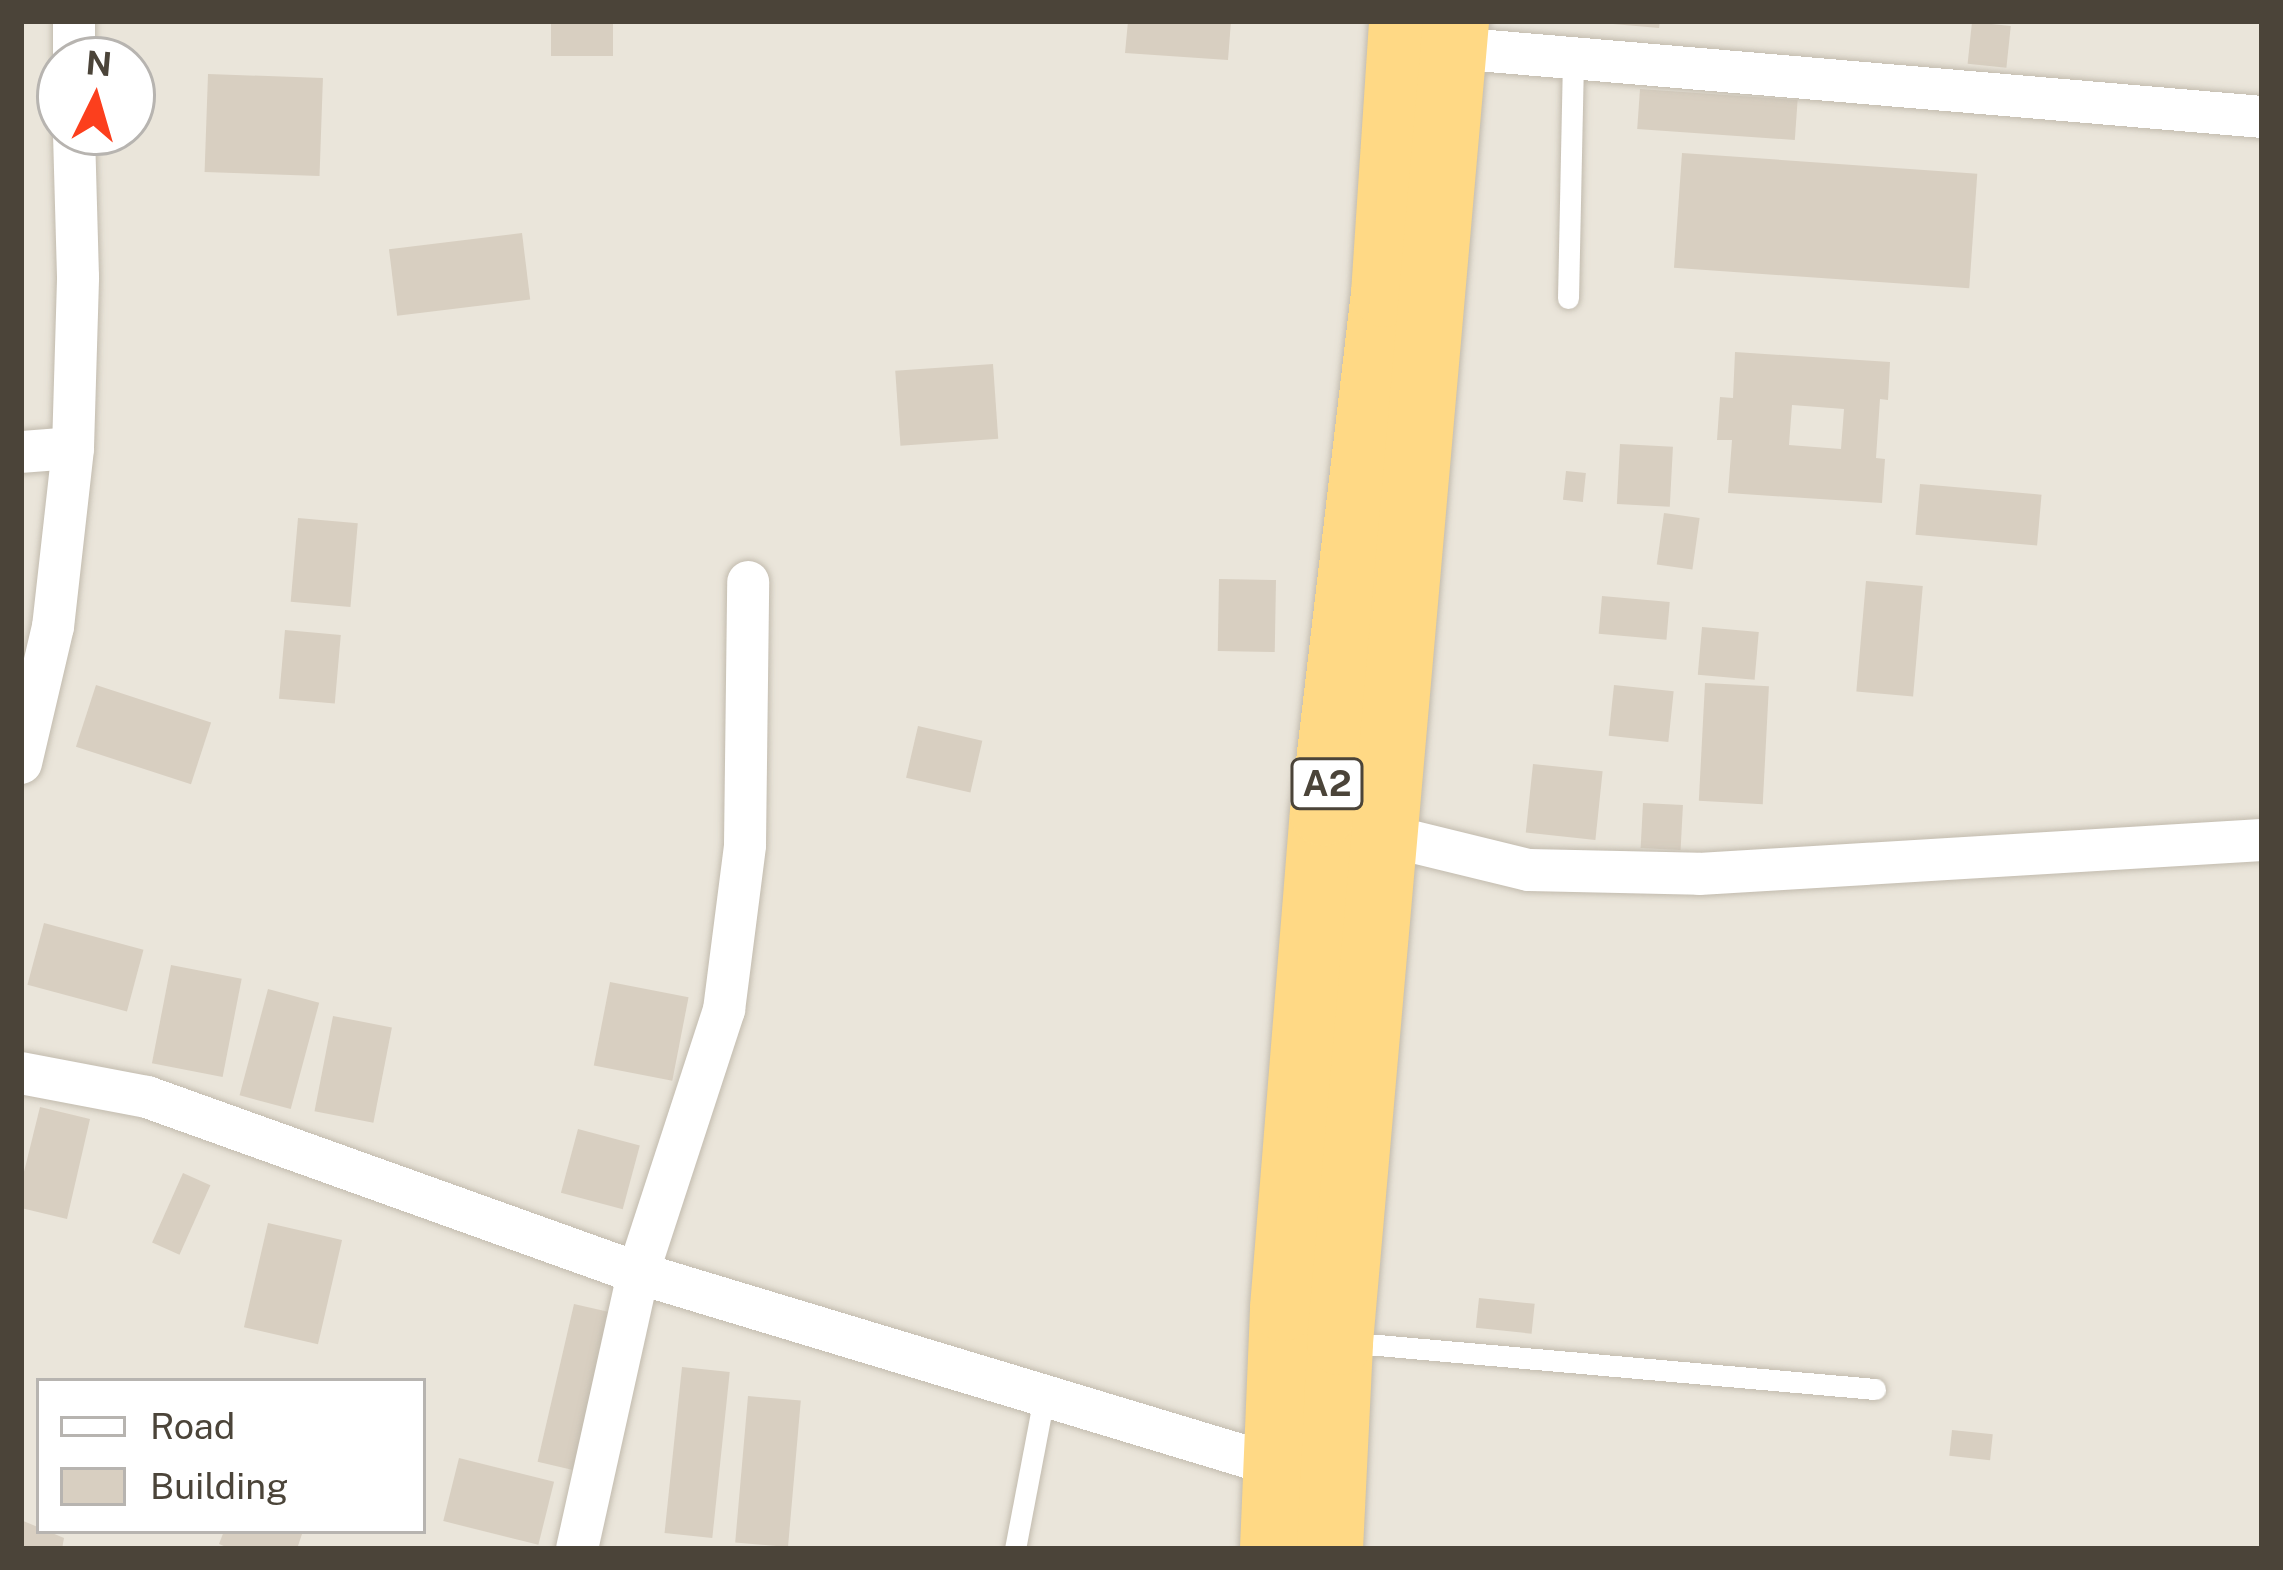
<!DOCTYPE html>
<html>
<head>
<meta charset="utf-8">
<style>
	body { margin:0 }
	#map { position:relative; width:2283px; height:1570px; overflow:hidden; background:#f6f3ec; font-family:"Public Sans",sans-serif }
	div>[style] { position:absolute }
	.residential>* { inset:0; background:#eae5da }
	.building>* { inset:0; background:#d8cfc1; transform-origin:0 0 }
	.roads { filter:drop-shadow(0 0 3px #c2bbae) drop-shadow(0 0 3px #c2bbae) }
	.service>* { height:21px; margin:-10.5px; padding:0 10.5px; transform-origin:10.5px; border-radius:10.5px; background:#fff }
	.minor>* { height:42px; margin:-21px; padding:0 21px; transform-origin:21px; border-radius:21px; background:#fff }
	.trunk>* { height:66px; margin:-33px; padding:0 33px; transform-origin:33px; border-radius:33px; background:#ffd985 }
	span { translate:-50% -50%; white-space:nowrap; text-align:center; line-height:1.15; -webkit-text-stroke:12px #fff; paint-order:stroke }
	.shield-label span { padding:3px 9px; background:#fff; border:3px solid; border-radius:9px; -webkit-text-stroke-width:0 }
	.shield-label { font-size:36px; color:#4b4439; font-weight:700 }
	.frame { position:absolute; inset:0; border:24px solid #4b4439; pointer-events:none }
	.legend { position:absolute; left:36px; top:1378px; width:390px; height:156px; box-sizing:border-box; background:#fff; border:3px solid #b7b4b0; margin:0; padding:15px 21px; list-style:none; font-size:36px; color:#4b4439 }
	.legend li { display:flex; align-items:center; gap:24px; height:60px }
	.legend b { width:60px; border:3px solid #b7b4b0 }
	.north { position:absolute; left:36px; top:36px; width:120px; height:120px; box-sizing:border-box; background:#fff; border:3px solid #b7b4b0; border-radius:50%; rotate:5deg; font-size:33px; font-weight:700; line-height:48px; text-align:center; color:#4b4439 }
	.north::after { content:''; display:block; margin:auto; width:42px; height:54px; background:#fc3f1d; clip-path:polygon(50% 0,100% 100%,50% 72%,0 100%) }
</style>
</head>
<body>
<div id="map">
	<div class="residential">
		<div style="clip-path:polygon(evenodd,21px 21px,2262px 21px,2262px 1549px,21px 1549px,21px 21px,60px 60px,132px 60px,132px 132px,60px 132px,60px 60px,21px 21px,39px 1381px,423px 1381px,423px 1531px,39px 1531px,39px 1381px)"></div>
	</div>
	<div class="building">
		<div style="left:551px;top:21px;width:62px;height:35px"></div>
		<div style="clip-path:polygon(1128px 21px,1231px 21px,1228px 60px,1125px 53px)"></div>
		<div style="clip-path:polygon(1613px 21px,1660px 21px,1659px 28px,1613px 24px)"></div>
		<div style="left:1972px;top:22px;width:39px;height:42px;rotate:6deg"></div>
		<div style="left:208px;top:74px;width:115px;height:98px;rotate:2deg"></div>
		<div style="left:1640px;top:89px;width:158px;height:40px;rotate:4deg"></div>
		<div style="left:1682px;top:153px;width:296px;height:115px;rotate:4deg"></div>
		<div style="left:522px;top:233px;width:67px;height:134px;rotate:83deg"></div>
		<div style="clip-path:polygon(evenodd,1735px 352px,1890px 362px,1888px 400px,1880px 399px,1876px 458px,1885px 459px,1882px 503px,1728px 493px,1732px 440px,1717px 440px,1720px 397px,1733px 398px,1735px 352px,1792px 405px,1844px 409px,1841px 449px,1789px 445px,1792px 405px)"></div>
		<div style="left:993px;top:364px;width:75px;height:98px;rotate:86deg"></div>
		<div style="left:1620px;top:444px;width:53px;height:60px;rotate:3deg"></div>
		<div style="left:1566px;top:471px;width:20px;height:29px;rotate:6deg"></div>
		<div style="left:1920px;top:484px;width:122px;height:51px;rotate:5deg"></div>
		<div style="left:1664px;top:513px;width:36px;height:52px;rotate:8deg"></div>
		<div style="left:298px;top:518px;width:60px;height:84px;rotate:5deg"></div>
		<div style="left:1219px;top:579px;width:57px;height:72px;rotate:1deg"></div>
		<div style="left:1866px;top:581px;width:57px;height:111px;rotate:5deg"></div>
		<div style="left:1602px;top:596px;width:68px;height:38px;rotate:5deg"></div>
		<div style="left:1702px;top:627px;width:57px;height:48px;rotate:5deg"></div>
		<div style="left:285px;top:630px;width:56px;height:69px;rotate:5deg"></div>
		<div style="left:1705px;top:683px;width:64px;height:118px;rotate:3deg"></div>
		<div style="left:96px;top:685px;width:121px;height:65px;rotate:18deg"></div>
		<div style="left:1614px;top:685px;width:60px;height:51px;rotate:6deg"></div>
		<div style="left:918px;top:726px;width:66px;height:53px;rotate:13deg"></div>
		<div style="left:1533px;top:764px;width:70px;height:69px;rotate:6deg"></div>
		<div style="left:1643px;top:803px;width:40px;height:45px;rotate:3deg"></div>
		<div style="left:44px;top:923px;width:103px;height:64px;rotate:15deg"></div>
		<div style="left:171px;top:965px;width:72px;height:100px;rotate:11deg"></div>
		<div style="left:610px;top:982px;width:80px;height:85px;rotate:11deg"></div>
		<div style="left:268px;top:989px;width:53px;height:110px;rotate:15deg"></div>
		<div style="left:333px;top:1016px;width:60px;height:97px;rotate:11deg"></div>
		<div style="clip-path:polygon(40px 1107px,90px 1119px,67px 1219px,21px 1208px,21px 1184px)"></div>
		<div style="left:578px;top:1129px;width:64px;height:66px;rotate:15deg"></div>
		<div style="left:183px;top:1173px;width:30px;height:76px;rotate:24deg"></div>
		<div style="left:268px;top:1223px;width:76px;height:107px;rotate:13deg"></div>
		<div style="left:1479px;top:1298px;width:56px;height:30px;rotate:6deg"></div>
		<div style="left:574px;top:1304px;width:45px;height:162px;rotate:13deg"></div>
		<div style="left:682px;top:1367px;width:48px;height:167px;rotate:6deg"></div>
		<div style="left:748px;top:1396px;width:53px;height:147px;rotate:5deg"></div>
		<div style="left:1952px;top:1430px;width:41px;height:26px;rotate:6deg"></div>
		<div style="left:459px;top:1458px;width:98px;height:65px;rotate:14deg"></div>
		<div style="clip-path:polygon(21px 1520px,64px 1538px,62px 1549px,21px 1549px)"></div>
		<div style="clip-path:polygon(224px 1531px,303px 1531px,297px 1549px,231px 1549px,219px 1544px)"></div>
	</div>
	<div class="roads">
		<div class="service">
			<div style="left:1568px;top:298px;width:241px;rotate:-88.8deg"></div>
			<div style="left:1344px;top:1342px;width:533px;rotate:5.06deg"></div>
			<div style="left:1015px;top:1549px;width:155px;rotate:-79.2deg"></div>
		</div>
		<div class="minor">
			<div style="left:1454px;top:48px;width:811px;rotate:4.88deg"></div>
			<div style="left:74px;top:60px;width:39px;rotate:-90deg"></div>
			<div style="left:21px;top:452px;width:52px;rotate:-4.4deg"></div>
			<div style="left:21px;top:763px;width:140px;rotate:-76.8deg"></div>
			<div style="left:53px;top:627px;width:180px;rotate:-83.6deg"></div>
			<div style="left:73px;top:448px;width:171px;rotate:-88.3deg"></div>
			<div style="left:78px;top:277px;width:145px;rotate:-91.6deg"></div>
			<div style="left:1385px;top:835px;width:148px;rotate:13.7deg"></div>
			<div style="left:1529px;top:870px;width:170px;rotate:1.3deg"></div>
			<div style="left:1699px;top:874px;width:564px;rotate:-3.46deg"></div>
			<div style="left:21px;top:1073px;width:128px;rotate:10.8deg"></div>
			<div style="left:147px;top:1097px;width:522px;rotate:19.72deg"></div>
			<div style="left:638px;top:1273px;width:668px;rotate:16.81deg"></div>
			<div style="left:577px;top:1549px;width:283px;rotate:-77.5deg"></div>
			<div style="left:638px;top:1273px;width:277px;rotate:-71.9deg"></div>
			<div style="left:724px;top:1010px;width:166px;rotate:-82.7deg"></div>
			<div style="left:745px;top:845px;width:263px;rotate:-89.3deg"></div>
		</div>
		<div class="trunk">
			<div style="left:1273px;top:1549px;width:241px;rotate:-87.6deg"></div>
			<div style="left:1283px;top:1308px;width:497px;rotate:-85.4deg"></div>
			<div style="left:1323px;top:813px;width:523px;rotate:-83.3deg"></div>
			<div style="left:1384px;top:294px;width:274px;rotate:-86.2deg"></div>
			<div style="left:1330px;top:1549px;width:207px;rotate:-87.2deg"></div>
			<div style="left:1340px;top:1342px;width:1326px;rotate:-84.98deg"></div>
		</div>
	</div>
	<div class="shield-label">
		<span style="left:1327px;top:784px">A2</span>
	</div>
	<div class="frame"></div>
	<ul class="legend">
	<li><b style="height:15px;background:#fff"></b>Road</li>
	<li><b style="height:33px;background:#d8cfc1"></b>Building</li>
	</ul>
	<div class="north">N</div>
</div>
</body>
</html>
